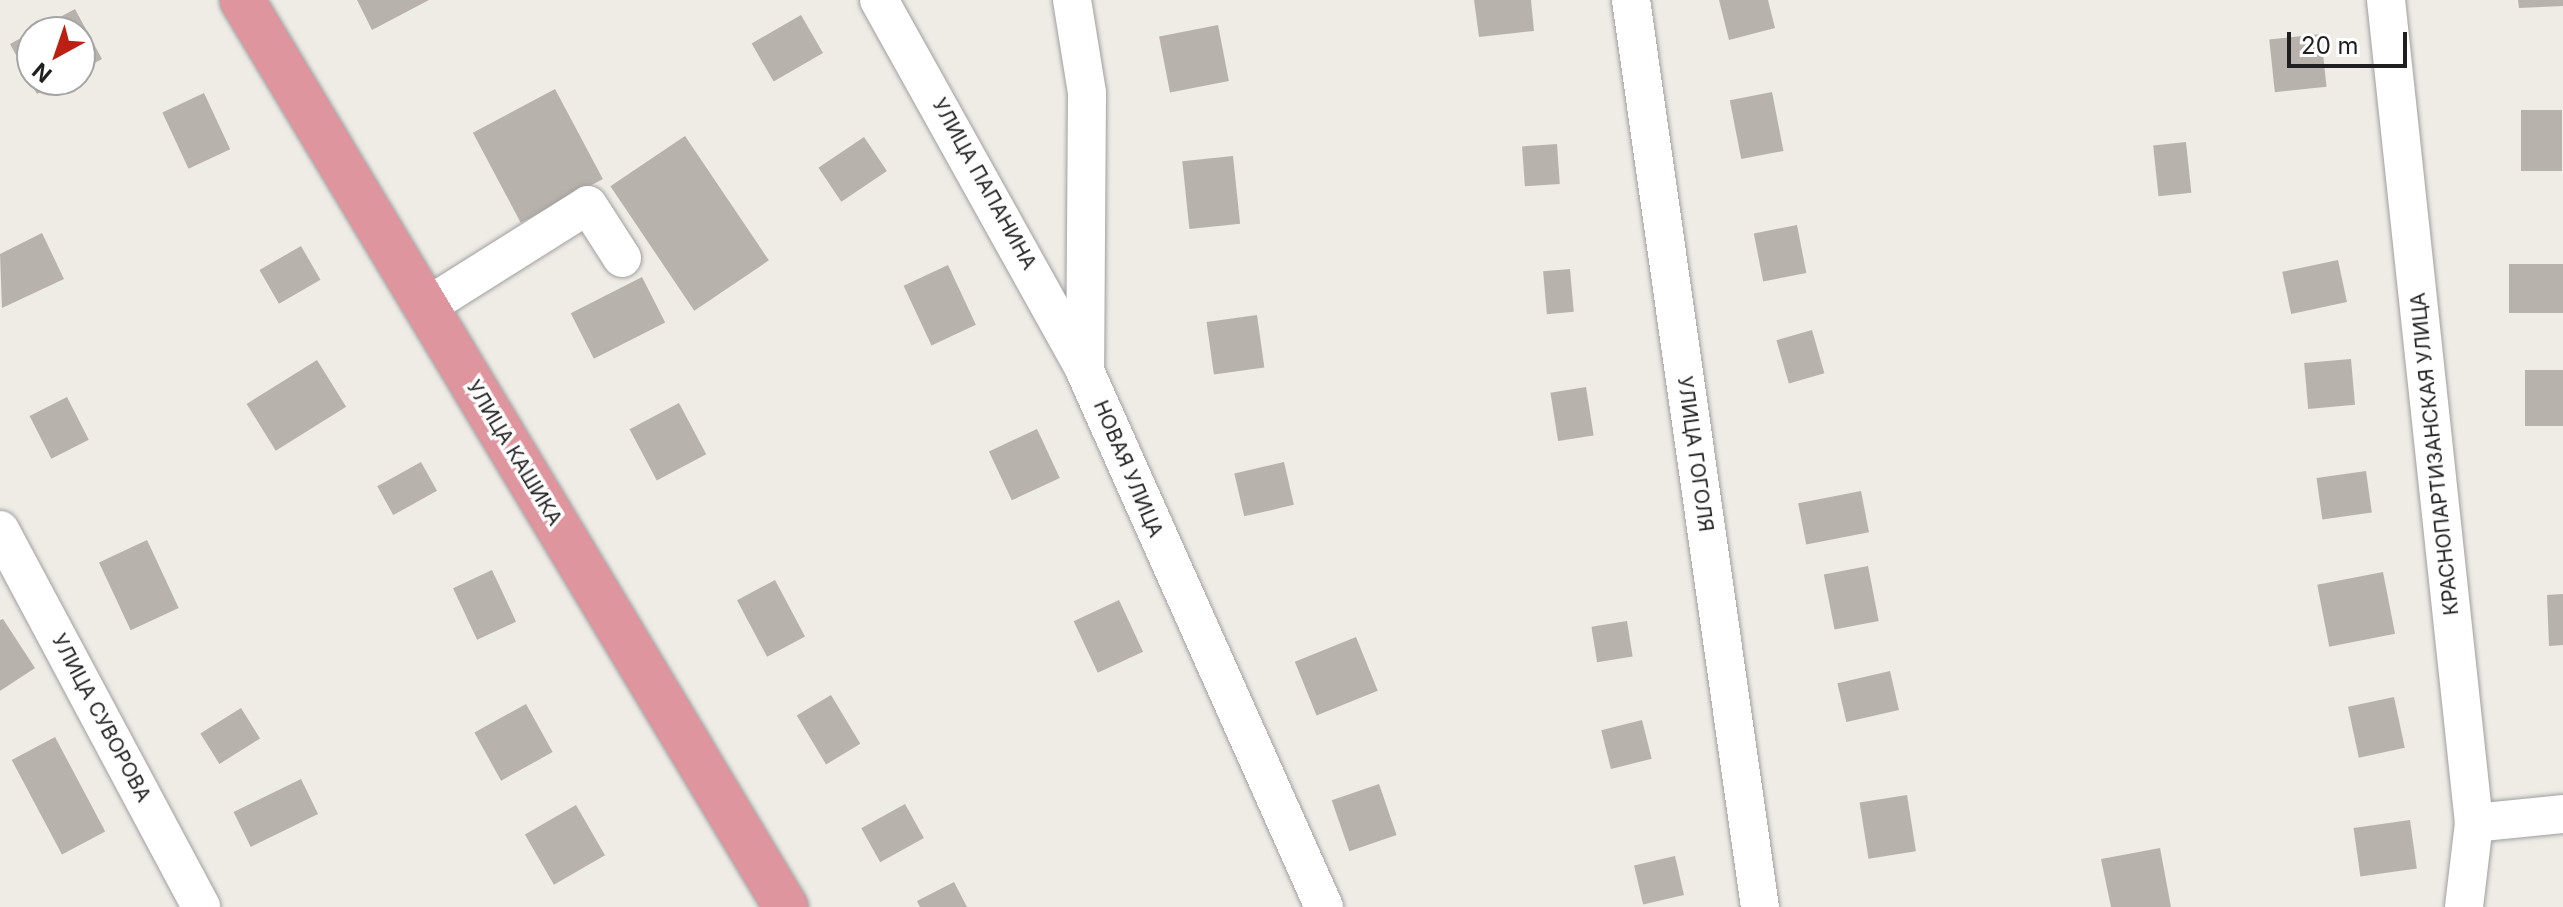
<!DOCTYPE html>
<html>
<head>
<meta charset="utf-8">
<style>
	body { margin:0 }
	#map { position:relative; width:2563px; height:907px; overflow:hidden; background:#efece6; font-family:Inter,sans-serif }
	div>[style] { position:absolute }
	.building>* { inset:0; background:#b8b2ac; transform-origin:0 0 }
	.roads { filter:drop-shadow(0 0 2px #a0a0a0) drop-shadow(0 0 2px #a0a0a0) }
	.minor>* { height:38px; margin:-19px; padding:0 19px; transform-origin:19px; border-radius:19px; background:#fff }
	.highway>* { height:44px; margin:-22px; padding:0 22px; transform-origin:22px; border-radius:22px; background:#df959d }
	span { translate:-50% -50%; white-space:nowrap; text-align:center; line-height:1.15; -webkit-text-stroke:7px #fff; paint-order:stroke }
	.street-label { font-size:20px; color:#1f1f1f }
	.north { position:absolute; left:16px; top:16px; width:80px; height:80px; box-sizing:border-box; background:#fff; border:2px solid #a5a5a5; border-radius:50%; rotate:220deg; font-size:22px; font-weight:700; line-height:32px; text-align:center; color:#1f1f1f }
	.north::after { content:''; display:block; margin:auto; width:28px; height:36px; background:#bb2013; clip-path:polygon(50% 0,100% 100%,50% 72%,0 100%) }
	.scale { position:absolute; left:2287px; top:32px; width:120px; height:36px; box-sizing:border-box; border:4px solid #1f1f1f; border-top:0; padding-left:10px; font-size:24px; line-height:28px; white-space:nowrap; color:#1f1f1f; -webkit-text-stroke:6px #fff; paint-order:stroke }
</style>
</head>
<body>
<div id="map">
	<div class="building">
		<div style="clip-path:polygon(357px 0,429px 0,372px 30px)"></div>
		<div style="clip-path:polygon(1474px 0,1531px 0,1534px 31px,1479px 37px)"></div>
		<div style="clip-path:polygon(1719px 0,1768px 0,1775px 28px,1729px 40px)"></div>
		<div style="clip-path:polygon(2518px 0,2563px 0,2563px 6px,2519px 8px)"></div>
		<div style="clip-path:polygon(75px 9px,102px 59px,80px 71px,80px 32px,32px 32px)"></div>
		<div style="left:801px;top:15px;width:44px;height:57px;rotate:60deg"></div>
		<div style="left:1218px;top:25px;width:57px;height:60px;rotate:79deg"></div>
		<div style="clip-path:polygon(32px 32px,32px 80px,63px 80px,37px 94px,10px 44px)"></div>
		<div style="left:2321px;top:34px;width:53px;height:52px;rotate:84deg"></div>
		<div style="left:555px;top:89px;width:102px;height:93px;rotate:62deg"></div>
		<div style="left:1772px;top:92px;width:60px;height:43px;rotate:79deg"></div>
		<div style="left:204px;top:93px;width:62px;height:46px;rotate:65deg"></div>
		<div style="left:2521px;top:110px;width:41px;height:61px"></div>
		<div style="left:685px;top:136px;width:150px;height:90px;rotate:56deg"></div>
		<div style="left:864px;top:137px;width:41px;height:55px;rotate:56deg"></div>
		<div style="left:2186px;top:142px;width:51px;height:33px;rotate:84deg"></div>
		<div style="left:1557px;top:144px;width:40px;height:35px;rotate:86deg"></div>
		<div style="left:1233px;top:156px;width:68px;height:51px;rotate:84deg"></div>
		<div style="left:1797px;top:225px;width:49px;height:44px;rotate:79deg"></div>
		<div style="clip-path:polygon(42px 233px,64px 279px,2px 308px,0 254px)"></div>
		<div style="left:301px;top:246px;width:39px;height:48px;rotate:60deg"></div>
		<div style="left:2338px;top:260px;width:43px;height:57px;rotate:78deg"></div>
		<div style="left:2563px;top:264px;width:49px;height:54px;rotate:90deg"></div>
		<div style="left:948px;top:265px;width:66px;height:49px;rotate:65deg"></div>
		<div style="left:1570px;top:269px;width:43px;height:27px;rotate:85deg"></div>
		<div style="left:642px;top:277px;width:51px;height:80px;rotate:63deg"></div>
		<div style="left:1257px;top:315px;width:53px;height:51px;rotate:82deg"></div>
		<div style="left:1812px;top:330px;width:45px;height:37px;rotate:74deg"></div>
		<div style="left:2351px;top:359px;width:46px;height:47px;rotate:85deg"></div>
		<div style="left:317px;top:360px;width:55px;height:83px;rotate:58deg"></div>
		<div style="left:2563px;top:370px;width:56px;height:38px;rotate:90deg"></div>
		<div style="left:1586px;top:387px;width:49px;height:36px;rotate:81deg"></div>
		<div style="left:67px;top:397px;width:48px;height:42px;rotate:63deg"></div>
		<div style="left:679px;top:403px;width:58px;height:56px;rotate:62deg"></div>
		<div style="left:1037px;top:429px;width:54px;height:53px;rotate:65deg"></div>
		<div style="left:421px;top:462px;width:33px;height:50px;rotate:61deg"></div>
		<div style="left:1284px;top:462px;width:44px;height:51px;rotate:77deg"></div>
		<div style="left:2366px;top:471px;width:42px;height:50px;rotate:82deg"></div>
		<div style="left:1861px;top:491px;width:42px;height:64px;rotate:79deg"></div>
		<div style="left:147px;top:540px;width:75px;height:53px;rotate:65deg"></div>
		<div style="left:1868px;top:566px;width:56px;height:45px;rotate:79deg"></div>
		<div style="left:492px;top:570px;width:57px;height:43px;rotate:65deg"></div>
		<div style="left:2383px;top:572px;width:63px;height:67px;rotate:79deg"></div>
		<div style="left:775px;top:580px;width:64px;height:43px;rotate:62deg"></div>
		<div style="clip-path:polygon(2563px 594px,2563px 645px,2549px 646px,2547px 595px)"></div>
		<div style="left:1119px;top:600px;width:57px;height:50px;rotate:65deg"></div>
		<div style="clip-path:polygon(3px 619px,35px 668px,0 691px,0 620px)"></div>
		<div style="left:1627px;top:621px;width:36px;height:36px;rotate:81deg"></div>
		<div style="left:1356px;top:637px;width:58px;height:66px;rotate:68deg"></div>
		<div style="left:1890px;top:671px;width:40px;height:54px;rotate:77deg"></div>
		<div style="left:831px;top:695px;width:57px;height:40px;rotate:59deg"></div>
		<div style="left:2394px;top:697px;width:52px;height:47px;rotate:78deg"></div>
		<div style="left:526px;top:704px;width:55px;height:59px;rotate:61deg"></div>
		<div style="left:241px;top:708px;width:36px;height:48px;rotate:58deg"></div>
		<div style="left:1642px;top:720px;width:40px;height:42px;rotate:76deg"></div>
		<div style="left:55px;top:737px;width:107px;height:49px;rotate:62deg"></div>
		<div style="left:301px;top:779px;width:39px;height:75px;rotate:64deg"></div>
		<div style="left:1379px;top:784px;width:54px;height:50px;rotate:71deg"></div>
		<div style="left:1907px;top:795px;width:57px;height:48px;rotate:81deg"></div>
		<div style="left:905px;top:804px;width:39px;height:50px;rotate:61deg"></div>
		<div style="left:576px;top:805px;width:58px;height:59px;rotate:60deg"></div>
		<div style="left:2410px;top:820px;width:49px;height:57px;rotate:82deg"></div>
		<div style="clip-path:polygon(2160px 848px,2171px 907px,2111px 907px,2101px 859px)"></div>
		<div style="left:1675px;top:856px;width:40px;height:42px;rotate:77deg"></div>
		<div style="clip-path:polygon(954px 882px,967px 907px,920px 907px,917px 901px)"></div>
	</div>
	<div class="roads">
		<div class="minor">
			<div style="left:879px;top:0;width:421px;rotate:60.9deg"></div>
			<div style="left:1072px;top:0;width:94px;rotate:80.8deg"></div>
			<div style="left:1087px;top:93px;width:278px;rotate:90.4deg"></div>
			<div style="left:1085px;top:371px;width:587px;rotate:65.97deg"></div>
			<div style="left:1631px;top:0;width:916px;rotate:81.91deg"></div>
			<div style="left:2386px;top:0;width:828px;rotate:83.9deg"></div>
			<div style="left:2474px;top:823px;width:85px;rotate:96.8deg"></div>
			<div style="left:426px;top:307px;width:191px;rotate:-32.2deg"></div>
			<div style="left:588px;top:205px;width:63px;rotate:57.3deg"></div>
			<div style="left:0;top:530px;width:427px;rotate:61.9deg"></div>
			<div style="left:2474px;top:823px;width:89px;rotate:-5.8deg"></div>
		</div>
		<div class="highway">
			<div style="left:242px;top:0;width:1058px;rotate:59.05deg"></div>
		</div>
	</div>
	<div class="street-label">
		<span style="left:984px;top:184px;rotate:61deg">УЛИЦА ПАПАНИНА</span>
		<span style="left:514px;top:453px;rotate:59deg">УЛИЦА КАШИКА</span>
		<span style="left:1695px;top:454px;rotate:82deg">УЛИЦА ГОГОЛЯ</span>
		<span style="left:2435px;top:454px;rotate:-96deg">КРАСНОПАРТИЗАНСКАЯ УЛИЦА</span>
		<span style="left:1128px;top:469px;rotate:67deg">НОВАЯ УЛИЦА</span>
		<span style="left:101px;top:718px;rotate:62deg">УЛИЦА СУВОРОВА</span>
	</div>
	<div class="north">N</div>
	<div class="scale">20 m</div>
</div>
</body>
</html>
